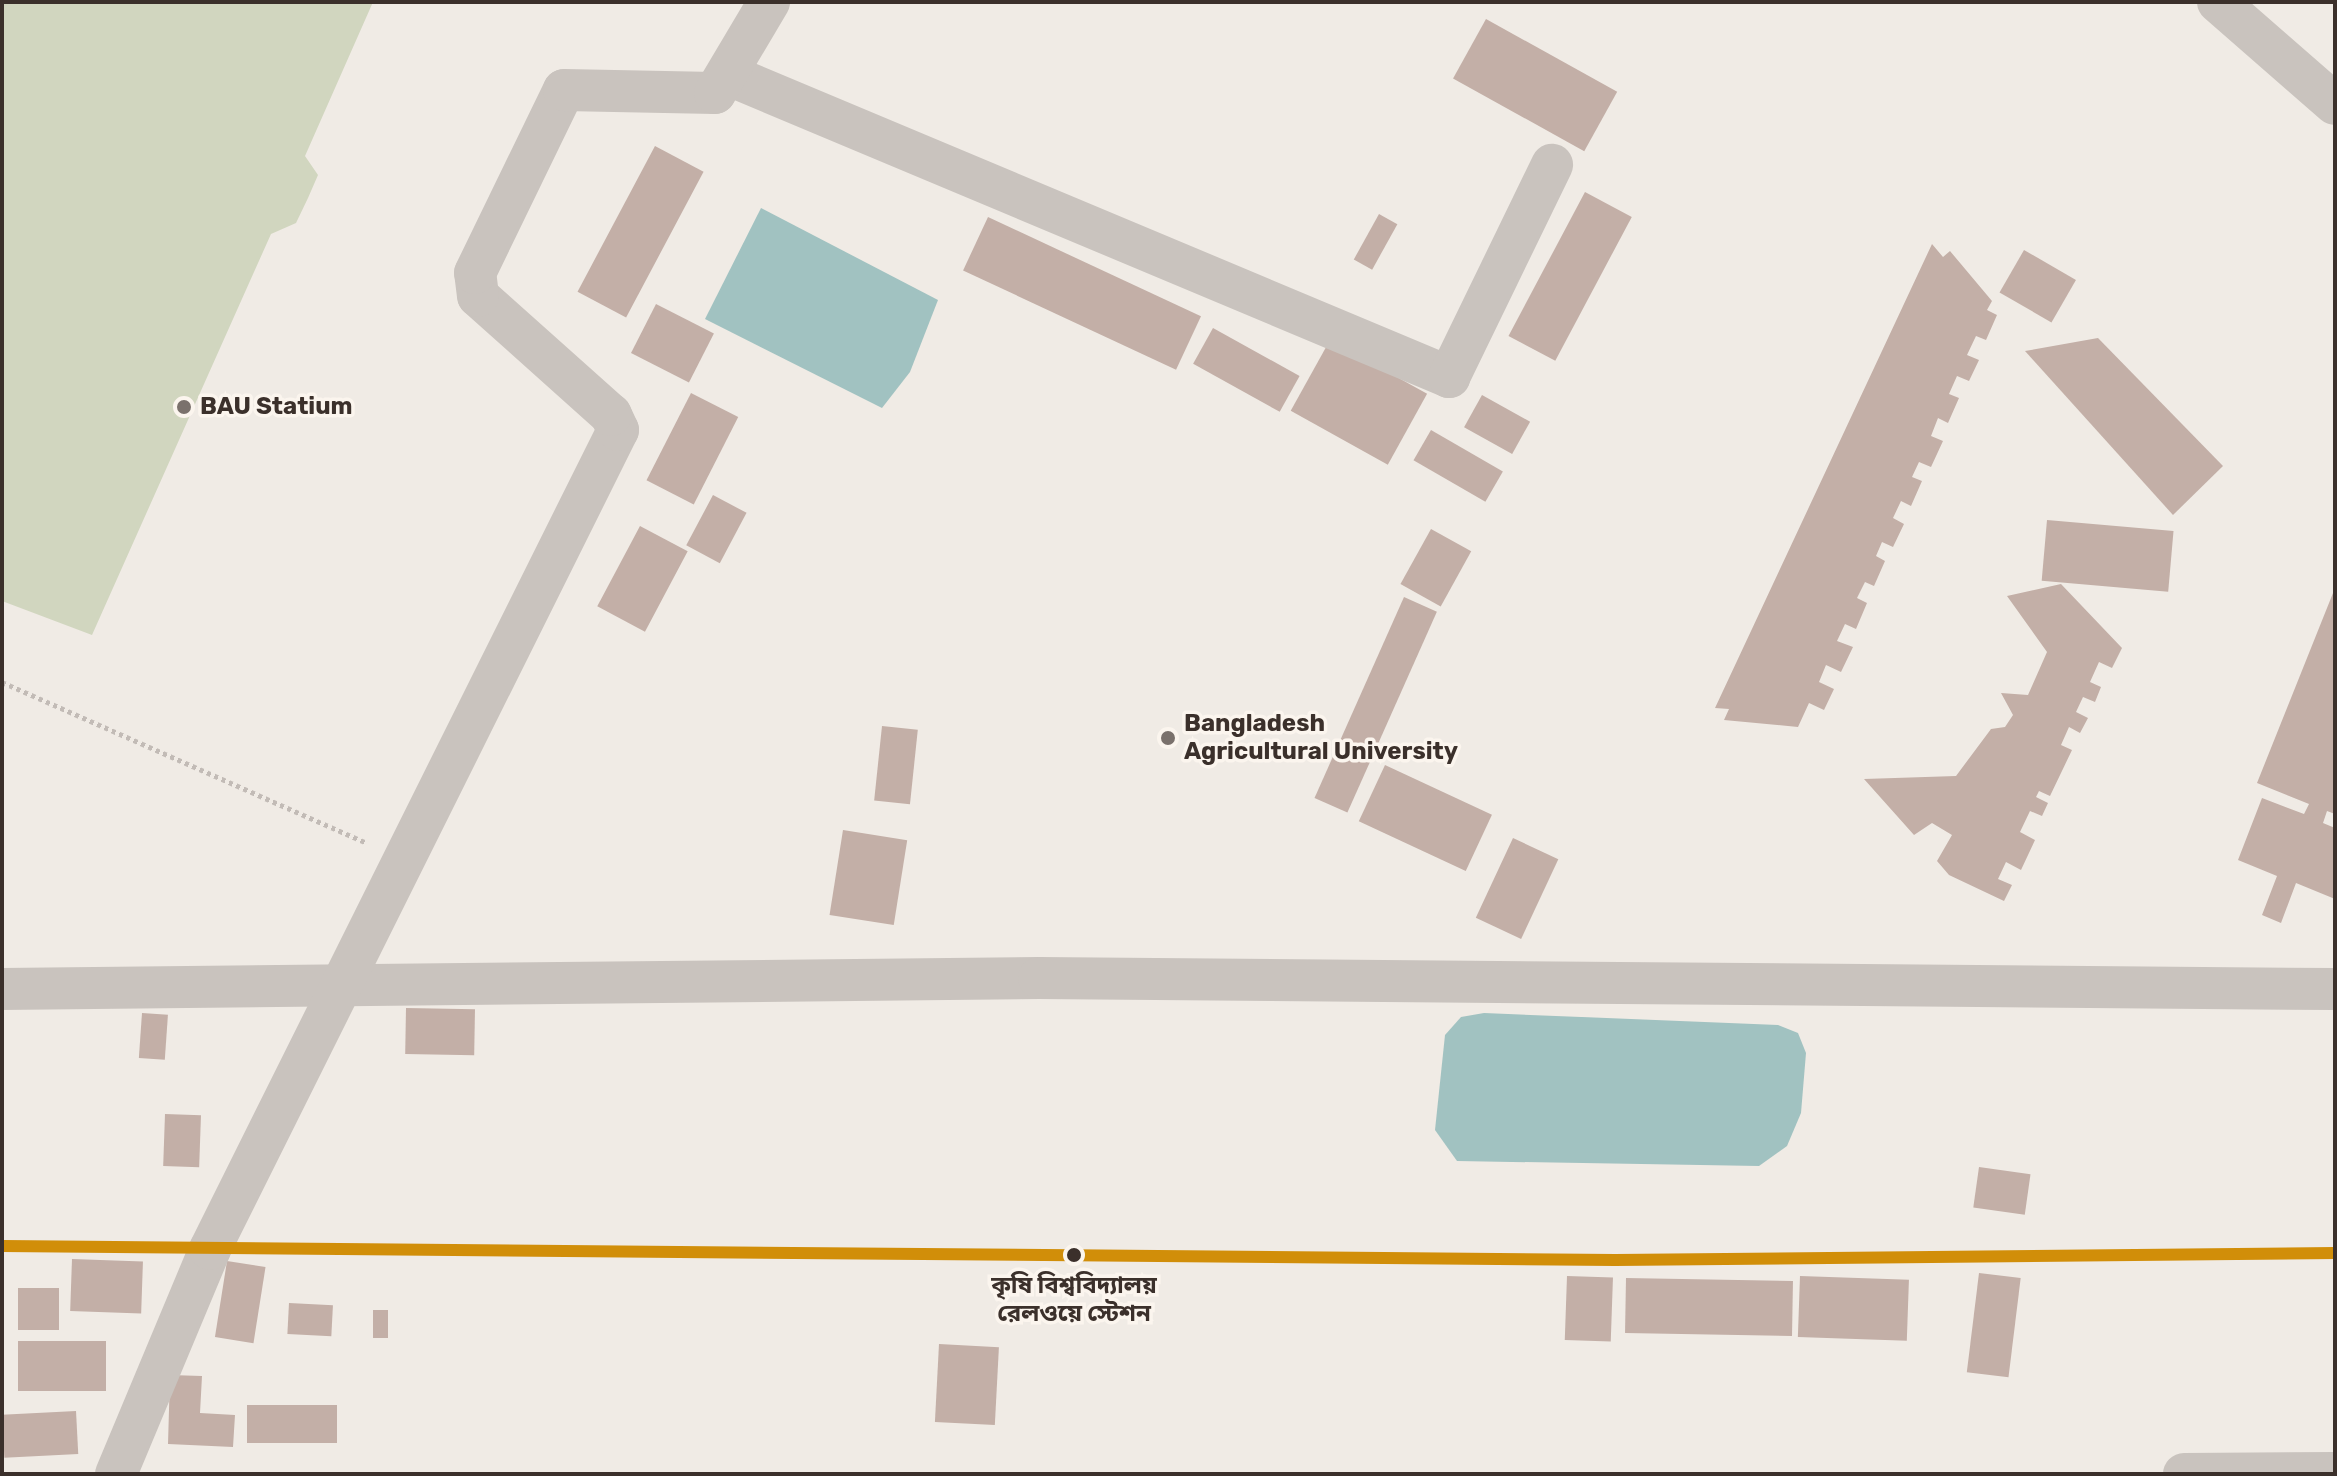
<!DOCTYPE html>
<html>
<head>
<meta charset="utf-8">
<style>
	body { margin:0 }
	#map { position:relative; width:2337px; height:1476px; overflow:hidden; background:#f0ebe5; font-family:Rubik,"Noto Sans Bengali",sans-serif }
	div>[style] { position:absolute }
	.green>* { inset:0; background:#d1d6bf }
	.water>* { inset:0; background:#a1c2c1 }
	.building>* { inset:0; background:#c3afa7; transform-origin:0 0 }
	.path>* { height:5px; margin-top:-2.5px; transform-origin:0; background:repeating-linear-gradient(90deg,#c2bbb6 0 4px,transparent 0 8px) }
	.minor>* { height:42px; margin:-21px; padding:0 21px; transform-origin:21px; border-radius:21px; background:#c9c3be }
	.rail-1>* { height:12px; margin:-6px; padding:0 6px; transform-origin:6px; border-radius:6px; background:#d18e09 }
	.dots>* { width:22px; height:22px; translate:-50% -50%; box-sizing:border-box; border:4px solid #fbf5ee; border-radius:50% }
	span { translate:-50% -50%; white-space:nowrap; text-align:center; line-height:1.15; -webkit-text-stroke:7px #fbf5ee; paint-order:stroke }
	.poi-label { font-size:24px; color:#3b302b; font-weight:700 }
	.left { translate:0 -50%; text-align:left }
	.stop-label { font-size:24px; color:#3b302b; font-weight:700 }
	.frame { position:absolute; inset:0; border:4px solid #3b302b; pointer-events:none }
</style>
</head>
<body>
<div id="map">
	<div class="green">
		<div style="clip-path:polygon(2px 2px,373px 2px,305px 156px,318px 175px,308px 198px,296px 223px,271px 234px,92px 635px,2px 601px)"></div>
	</div>
	<div class="water">
		<div style="clip-path:polygon(761px 208px,938px 300px,910px 372px,882px 408px,705px 319px)"></div>
		<div style="clip-path:polygon(1484px 1013px,1778px 1025px,1798px 1033px,1806px 1053px,1801px 1113px,1787px 1146px,1759px 1166px,1457px 1161px,1435px 1130px,1445px 1035px,1461px 1017px)"></div>
	</div>
	<div class="building">
		<div style="left:1486px;top:19px;width:150px;height:68px;rotate:29deg"></div>
		<div style="left:655px;top:146px;width:55px;height:165px;rotate:28deg"></div>
		<div style="left:1585px;top:192px;width:53px;height:163px;rotate:28deg"></div>
		<div style="left:1379px;top:214px;width:21px;height:52px;rotate:29deg"></div>
		<div style="left:988px;top:217px;width:235px;height:59px;rotate:25deg"></div>
		<div style="clip-path:polygon(1932px 244px,1943px 257px,1950px 251px,1992px 301px,1987px 310px,1997px 315px,1986px 340px,1976px 336px,1967px 355px,1979px 360px,1969px 381px,1957px 376px,1949px 394px,1959px 398px,1948px 423px,1938px 418px,1931px 436px,1943px 441px,1931px 467px,1919px 462px,1912px 477px,1922px 481px,1911px 506px,1901px 501px,1893px 518px,1904px 524px,1893px 547px,1882px 542px,1876px 556px,1885px 561px,1874px 586px,1865px 582px,1857px 598px,1867px 603px,1856px 629px,1845px 624px,1837px 641px,1853px 647px,1841px 672px,1826px 665px,1819px 682px,1834px 689px,1824px 710px,1809px 703px,1798px 727px,1724px 720px,1729px 709px,1715px 708px)"></div>
		<div style="left:2024px;top:250px;width:60px;height:49px;rotate:30deg"></div>
		<div style="left:656px;top:304px;width:65px;height:55px;rotate:27deg"></div>
		<div style="left:1213px;top:328px;width:99px;height:41px;rotate:29deg"></div>
		<div style="clip-path:polygon(2098px 338px,2223px 466px,2173px 515px,2025px 351px)"></div>
		<div style="left:1330px;top:340px;width:111px;height:81px;rotate:29deg"></div>
		<div style="left:691px;top:393px;width:53px;height:98px;rotate:27deg"></div>
		<div style="left:1482px;top:395px;width:55px;height:37px;rotate:29deg"></div>
		<div style="left:1431px;top:430px;width:83px;height:35px;rotate:30deg"></div>
		<div style="left:713px;top:495px;width:38px;height:57px;rotate:28deg"></div>
		<div style="left:2047px;top:520px;width:127px;height:61px;rotate:5deg"></div>
		<div style="left:640px;top:526px;width:54px;height:91px;rotate:28deg"></div>
		<div style="left:1431px;top:529px;width:46px;height:63px;rotate:29deg"></div>
		<div style="clip-path:polygon(2061px 584px,2122px 648px,2112px 668px,2099px 662px,2090px 682px,2101px 687px,2095px 702px,2083px 697px,2076px 712px,2088px 718px,2080px 733px,2069px 727px,2061px 745px,2072px 750px,2050px 796px,2039px 791px,2036px 797px,2048px 803px,2042px 816px,2030px 811px,2020px 832px,2035px 840px,2021px 870px,2006px 862px,1998px 879px,2012px 885px,2004px 901px,1949px 875px,1937px 861px,1952px 835px,1932px 823px,1914px 835px,1864px 779px,1956px 776px,1991px 729px,2005px 727px,2013px 715px,2001px 693px,2028px 695px,2047px 652px,2007px 596px)"></div>
		<div style="clip-path:polygon(2335px 588px,2335px 814px,2327px 811px,2323px 823px,2335px 828px,2335px 899px,2296px 883px,2281px 923px,2262px 915px,2277px 876px,2238px 860px,2262px 798px,2304px 814px,2309px 804px,2257px 783px)"></div>
		<div style="left:1404px;top:597px;width:36px;height:220px;rotate:24deg"></div>
		<div style="left:882px;top:726px;width:36px;height:75px;rotate:6deg"></div>
		<div style="left:1385px;top:765px;width:118px;height:62px;rotate:25deg"></div>
		<div style="left:843px;top:830px;width:65px;height:86px;rotate:9deg"></div>
		<div style="left:1513px;top:838px;width:50px;height:88px;rotate:25deg"></div>
		<div style="left:406px;top:1008px;width:69px;height:46px;rotate:1deg"></div>
		<div style="left:142px;top:1013px;width:26px;height:45px;rotate:4deg"></div>
		<div style="left:165px;top:1114px;width:36px;height:52px;rotate:2deg"></div>
		<div style="left:1979px;top:1167px;width:52px;height:41px;rotate:8deg"></div>
		<div style="left:72px;top:1259px;width:71px;height:52px;rotate:2deg"></div>
		<div style="left:227px;top:1261px;width:39px;height:77px;rotate:9deg"></div>
		<div style="left:1979px;top:1273px;width:42px;height:100px;rotate:7deg"></div>
		<div style="left:1567px;top:1276px;width:46px;height:64px;rotate:2deg"></div>
		<div style="left:1800px;top:1276px;width:109px;height:61px;rotate:2deg"></div>
		<div style="left:1626px;top:1278px;width:167px;height:55px;rotate:1deg"></div>
		<div style="left:18px;top:1288px;width:41px;height:42px"></div>
		<div style="left:289px;top:1303px;width:44px;height:31px;rotate:3deg"></div>
		<div style="left:373px;top:1310px;width:15px;height:28px"></div>
		<div style="left:18px;top:1341px;width:88px;height:50px"></div>
		<div style="left:939px;top:1344px;width:60px;height:78px;rotate:3deg"></div>
		<div style="clip-path:polygon(170px 1375px,202px 1376px,200px 1413px,235px 1415px,233px 1447px,168px 1444px)"></div>
		<div style="left:247px;top:1405px;width:90px;height:38px"></div>
		<div style="left:76px;top:1411px;width:43px;height:74px;rotate:87deg"></div>
	</div>
	<div class="path">
		<div style="left:2px;top:682px;width:399px;rotate:23.8deg"></div>
	</div>
	<div class="minor">
		<div style="left:2218px;top:2px;width:155px;rotate:41.1deg"></div>
		<div style="left:731px;top:76px;width:779px;rotate:22.74deg"></div>
		<div style="left:1449px;top:377px;width:236px;rotate:-64.1deg"></div>
		<div style="left:2px;top:989px;width:1037px;rotate:-0.61deg"></div>
		<div style="left:1039px;top:978px;width:1296px;rotate:0.49deg"></div>
		<div style="left:116px;top:1474px;width:244px;rotate:-67.3deg"></div>
		<div style="left:210px;top:1249px;width:915px;rotate:-63.52deg"></div>
		<div style="left:618px;top:430px;width:17px;rotate:-115deg"></div>
		<div style="left:611px;top:415px;width:178px;rotate:-138.2deg"></div>
		<div style="left:478px;top:296px;width:23px;rotate:-97deg"></div>
		<div style="left:475px;top:273px;width:203px;rotate:-64.1deg"></div>
		<div style="left:564px;top:90px;width:151px;rotate:1.1deg"></div>
		<div style="left:715px;top:93px;width:106px;rotate:-59.3deg"></div>
		<div style="left:2184px;top:1474px;width:151px;rotate:-0.4deg"></div>
	</div>
	<div class="rail-1">
		<div style="left:2px;top:1246px;width:1613px;rotate:0.5deg"></div>
		<div style="left:1615px;top:1260px;width:720px;rotate:-0.56deg"></div>
	</div>
	<div class="dots">
		<div style="left:184px;top:407px;background:#7a716c"></div>
		<div style="left:1168px;top:738px;background:#7a716c"></div>
		<div style="left:1074px;top:1255px;background:#3b302b"></div>
	</div>
	<div class="poi-label">
		<span class="left" style="left:200px;top:407px">BAU Statium</span>
		<span class="left" style="left:1184px;top:738px">Bangladesh<br>Agricultural University</span>
	</div>
	<div class="stop-label">
		<span style="left:1074px;top:1300px">কৃষি বিশ্ববিদ্যালয়<br>রেলওয়ে স্টেশন</span>
	</div>
	<div class="frame"></div>
</div>
</body>
</html>
